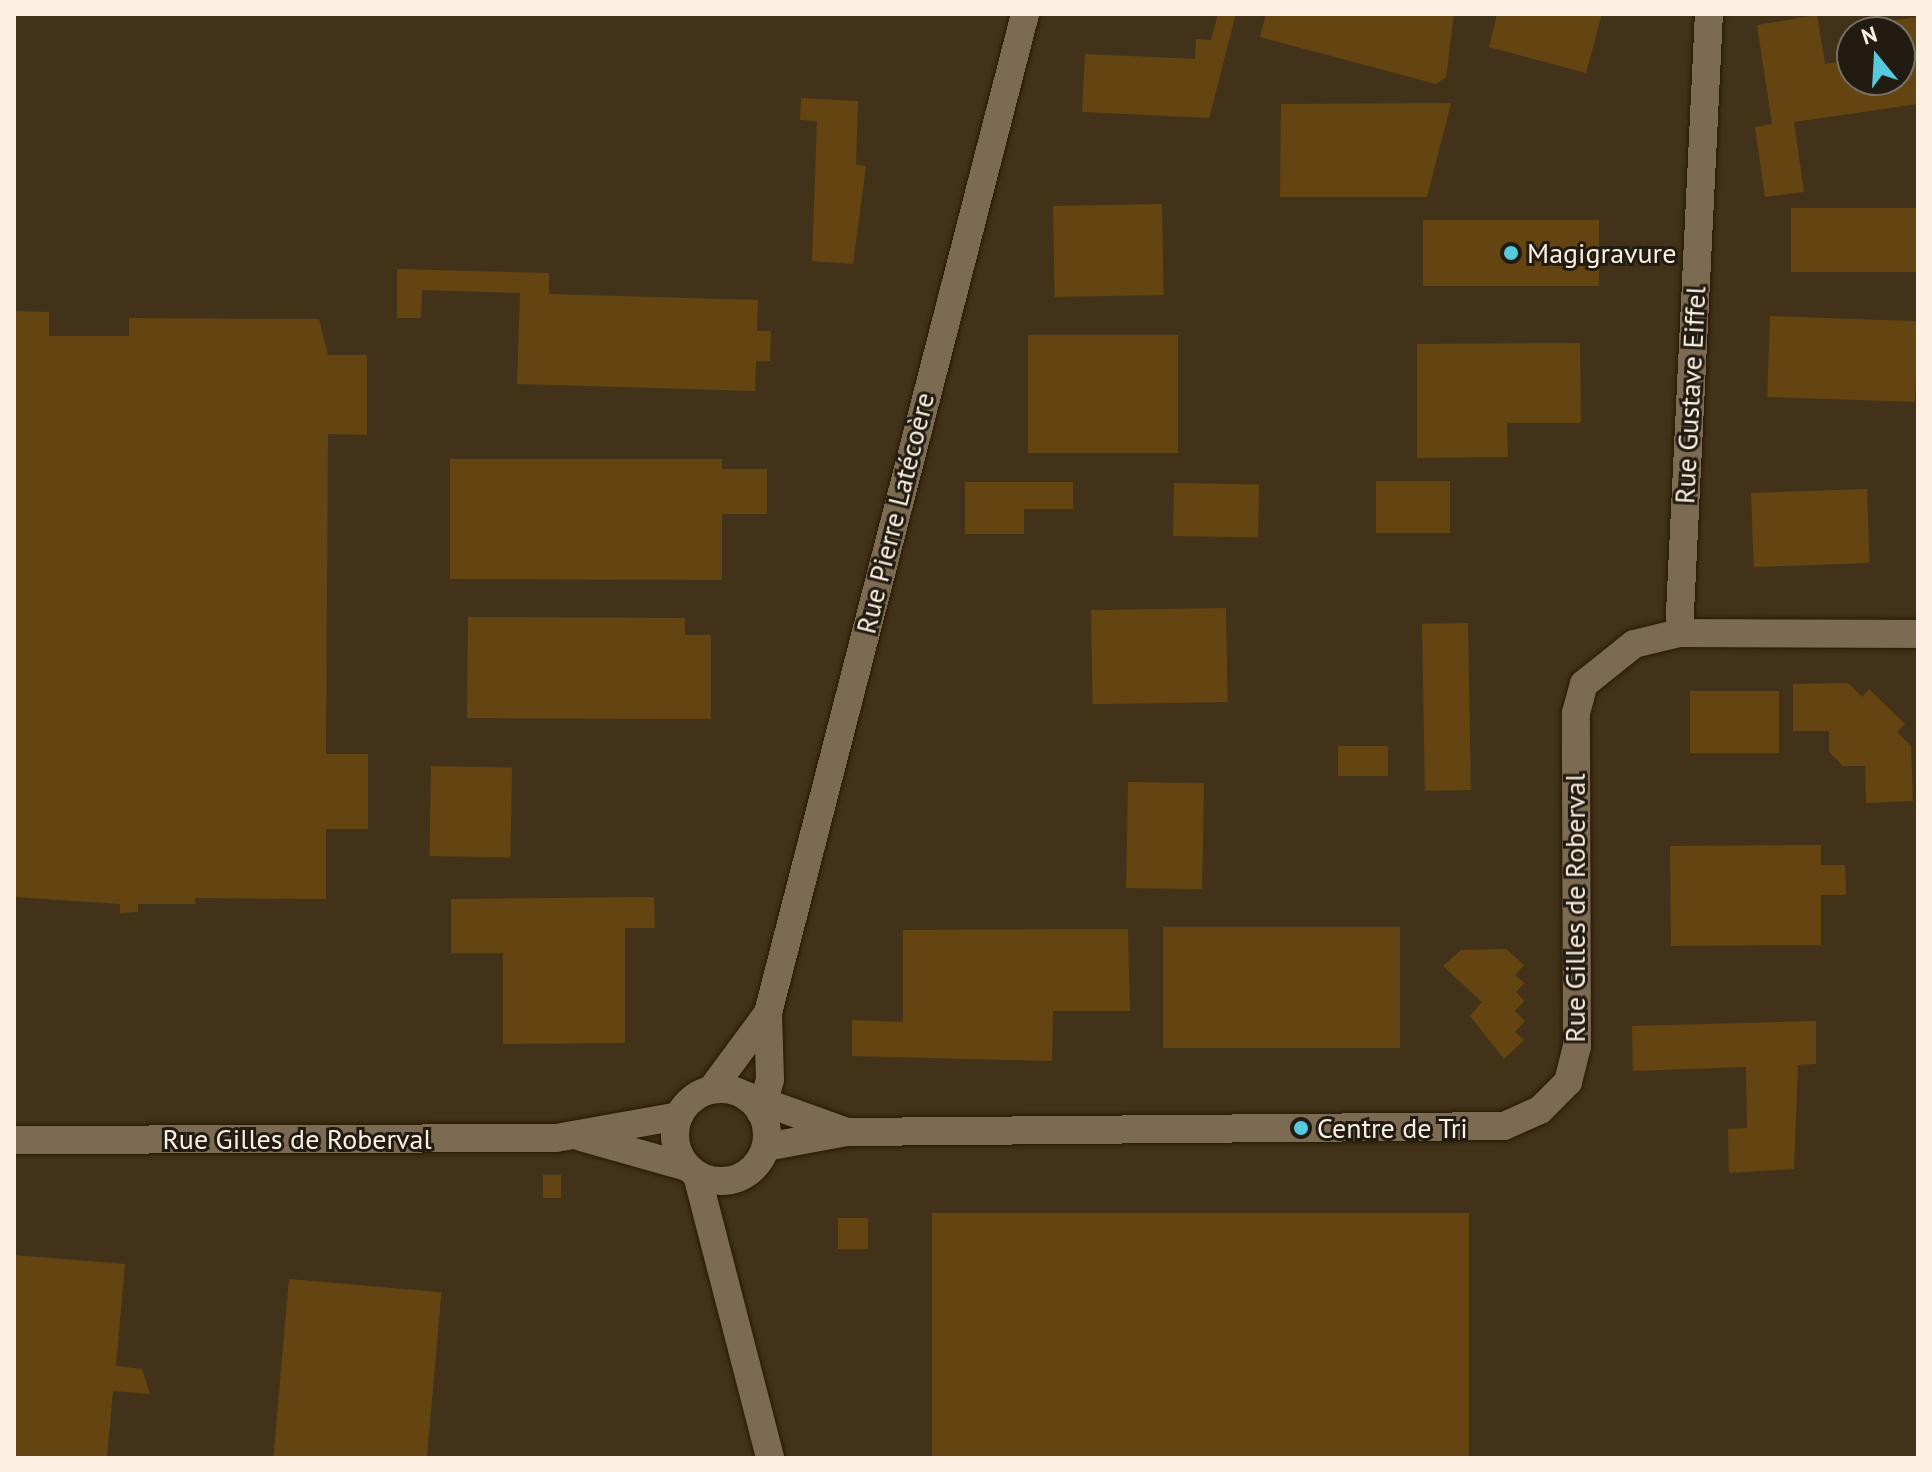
<!DOCTYPE html>
<html>
<head>
<meta charset="utf-8">
<style>
	body { margin:0 }
	#map { position:relative; width:1932px; height:1472px; overflow:hidden; background:#42321a; font-family:"PT Sans",sans-serif }
	div>[style] { position:absolute }
	.building>* { inset:0; background:#644511; transform-origin:0 0 }
	.roads { filter:drop-shadow(0 0 2px #281903) drop-shadow(0 0 2px #281903) }
	.street>* { height:28px; margin:-14px; padding:0 14px; transform-origin:14px; border-radius:14px; background:#7d6a52 }
	.street>.ring { margin:-14px; padding:0; box-sizing:content-box; background:none; border:28px solid #7d6a52; border-radius:50% }
	.dots>* { width:22px; height:22px; translate:-50% -50%; box-sizing:border-box; border:4px solid #221b11; border-radius:50% }
	span { translate:-50% -50%; white-space:nowrap; text-align:center; line-height:1.15; -webkit-text-stroke:6px #221b11; paint-order:stroke }
	.poi-label { font-size:28px; color:#faefe1 }
	.left { translate:0 -50%; text-align:left }
	.street-label { font-size:28px; color:#faefe1 }
	.frame { position:absolute; inset:0; border:16px solid #faefe1; pointer-events:none }
	.north { position:absolute; left:1836px; top:16px; width:80px; height:80px; box-sizing:border-box; background:#221b11; border:2px solid #787064; border-radius:50%; rotate:342deg; font-size:22px; font-weight:700; line-height:32px; text-align:center; color:#faefe1 }
	.north::after { content:''; display:block; margin:auto; width:28px; height:36px; background:#54cadc; clip-path:polygon(50% 0,100% 100%,50% 72%,0 100%) }
</style>
</head>
<body>
<div id="map">
	<div class="building">
		<div style="clip-path:polygon(1218px 14px,1236px 14px,1209px 118px,1082px 112px,1085px 54px,1195px 59px,1196px 39px,1211px 40px)"></div>
		<div style="clip-path:polygon(1266px 14px,1454px 14px,1446px 77px,1436px 84px,1260px 37px)"></div>
		<div style="clip-path:polygon(1497px 14px,1602px 14px,1586px 73px,1489px 47px)"></div>
		<div style="clip-path:polygon(1817px 15px,1825px 64px,1852px 60px,1852px 80px,1900px 80px,1900px 32px,1878px 32px,1876px 23px,1918px 17px,1918px 104px,1794px 122px,1804px 192px,1765px 197px,1755px 127px,1772px 124px,1757px 25px)"></div>
		<div style="clip-path:polygon(801px 98px,858px 101px,856px 165px,866px 166px,853px 264px,812px 261px,817px 121px,800px 120px)"></div>
		<div style="clip-path:polygon(1451px 103px,1427px 197px,1280px 197px,1281px 104px)"></div>
		<div style="left:1162px;top:204px;width:91px;height:109px;rotate:89deg"></div>
		<div style="left:1918px;top:208px;width:64px;height:127px;rotate:90deg"></div>
		<div style="left:1423px;top:220px;width:176px;height:66px"></div>
		<div style="clip-path:polygon(397px 269px,549px 273px,549px 294px,758px 300px,757px 331px,771px 331px,770px 361px,756px 361px,755px 391px,517px 384px,520px 293px,422px 290px,421px 318px,397px 318px)"></div>
		<div style="clip-path:polygon(14px 311px,49px 312px,49px 336px,129px 336px,129px 318px,319px 319px,328px 355px,367px 355px,367px 435px,328px 434px,326px 754px,368px 754px,368px 829px,326px 829px,326px 899px,195px 898px,195px 904px,138px 904px,138px 912px,120px 913px,120px 904px,14px 897px)"></div>
		<div style="left:1770px;top:316px;width:148px;height:81px;rotate:2deg"></div>
		<div style="left:1028px;top:335px;width:150px;height:118px"></div>
		<div style="clip-path:polygon(1580px 343px,1581px 423px,1507px 423px,1508px 457px,1417px 458px,1417px 344px)"></div>
		<div style="clip-path:polygon(450px 459px,722px 459px,722px 469px,767px 469px,767px 514px,722px 514px,722px 580px,450px 579px)"></div>
		<div style="left:1376px;top:481px;width:74px;height:52px"></div>
		<div style="clip-path:polygon(965px 482px,1073px 482px,1073px 509px,1024px 509px,1024px 534px,965px 534px)"></div>
		<div style="left:1174px;top:483px;width:85px;height:53px;rotate:1deg"></div>
		<div style="left:1867px;top:489px;width:74px;height:116px;rotate:88deg"></div>
		<div style="left:1226px;top:608px;width:94px;height:135px;rotate:89deg"></div>
		<div style="clip-path:polygon(468px 617px,685px 618px,685px 635px,711px 635px,711px 719px,467px 718px)"></div>
		<div style="left:1468px;top:623px;width:167px;height:46px;rotate:89deg"></div>
		<div style="clip-path:polygon(1848px 683px,1862px 697px,1869px 689px,1905px 724px,1897px 732px,1911px 746px,1913px 801px,1866px 803px,1865px 766px,1843px 766px,1829px 752px,1829px 731px,1793px 731px,1793px 684px)"></div>
		<div style="left:1690px;top:691px;width:89px;height:62px"></div>
		<div style="left:1338px;top:746px;width:50px;height:30px"></div>
		<div style="left:431px;top:766px;width:81px;height:90px;rotate:1deg"></div>
		<div style="left:1128px;top:782px;width:76px;height:106px;rotate:1deg"></div>
		<div style="clip-path:polygon(1821px 845px,1821px 865px,1845px 865px,1846px 895px,1821px 895px,1821px 945px,1671px 946px,1670px 846px)"></div>
		<div style="clip-path:polygon(654px 897px,655px 928px,625px 928px,625px 1043px,503px 1044px,503px 953px,451px 953px,451px 899px)"></div>
		<div style="left:1400px;top:927px;width:121px;height:237px;rotate:90deg"></div>
		<div style="clip-path:polygon(1128px 929px,1130px 1011px,1053px 1011px,1052px 1061px,852px 1056px,852px 1020px,903px 1022px,903px 930px)"></div>
		<div style="clip-path:polygon(1506px 949px,1524px 965px,1515px 975px,1524px 983px,1516px 992px,1524px 1001px,1515px 1011px,1525px 1021px,1515px 1032px,1524px 1040px,1504px 1059px,1470px 1016px,1482px 1002px,1443px 966px,1461px 950px)"></div>
		<div style="clip-path:polygon(1816px 1021px,1816px 1064px,1798px 1065px,1794px 1169px,1729px 1173px,1728px 1129px,1747px 1128px,1746px 1067px,1633px 1071px,1632px 1026px)"></div>
		<div style="left:543px;top:1175px;width:18px;height:23px"></div>
		<div style="left:1469px;top:1213px;width:245px;height:537px;rotate:90deg"></div>
		<div style="left:868px;top:1218px;width:31px;height:30px;rotate:90deg"></div>
		<div style="clip-path:polygon(14px 1255px,125px 1264px,116px 1366px,142px 1369px,150px 1394px,113px 1391px,107px 1458px,14px 1458px)"></div>
		<div style="left:289px;top:1279px;width:153px;height:180px;rotate:5deg"></div>
	</div>
	<div class="roads">
		<div class="street">
			<div style="left:1679px;top:633px;width:620px;rotate:-87.23deg"></div>
			<div class="ring" style="left:675px;top:1089px;width:64px;height:64px"></div>
			<div style="left:711px;top:1090px;width:96px;rotate:-53.5deg"></div>
			<div style="left:747px;top:1096px;width:106px;rotate:19.8deg"></div>
			<div style="left:761px;top:1113px;width:34px;rotate:-75deg"></div>
			<div style="left:770px;top:1080px;width:67px;rotate:-91.7deg"></div>
			<div style="left:768px;top:1013px;width:1032px;rotate:-75.57deg"></div>
			<div style="left:581px;top:1137px;width:110px;rotate:15.8deg"></div>
			<div style="left:14px;top:1140px;width:542px;rotate:-0.21deg"></div>
			<div style="left:556px;top:1138px;width:125px;rotate:-10.1deg"></div>
			<div style="left:766px;top:1147px;width:82px;rotate:-10.5deg"></div>
			<div style="left:847px;top:1132px;width:657px;rotate:-0.52deg"></div>
			<div style="left:1504px;top:1126px;width:39px;rotate:-24deg"></div>
			<div style="left:1540px;top:1110px;width:40px;rotate:-45deg"></div>
			<div style="left:1568px;top:1082px;width:36px;rotate:-76deg"></div>
			<div style="left:1577px;top:1047px;width:334px;rotate:-90.2deg"></div>
			<div style="left:1576px;top:713px;width:30px;rotate:-75deg"></div>
			<div style="left:1584px;top:684px;width:64px;rotate:-38.7deg"></div>
			<div style="left:1634px;top:644px;width:46px;rotate:-13.7deg"></div>
			<div style="left:1679px;top:633px;width:239px;rotate:0.2deg"></div>
			<div style="left:697px;top:1175px;width:292px;rotate:75.5deg"></div>
		</div>
	</div>
	<div class="dots">
		<div style="left:1511px;top:253px;background:#54cadc"></div>
		<div style="left:1301px;top:1128px;background:#54cadc"></div>
	</div>
	<div class="poi-label">
		<span class="left" style="left:1527px;top:253px">Magigravure</span>
		<span class="left" style="left:1317px;top:1128px">Centre de Tri</span>
	</div>
	<div class="street-label">
		<span style="left:1690px;top:395px;rotate:-87deg">Rue Gustave Eiffel</span>
		<span style="left:895px;top:513px;rotate:-76deg">Rue Pierre Latécoère</span>
		<span style="left:1575px;top:908px;rotate:-90deg">Rue Gilles de Roberval</span>
		<span style="left:297px;top:1139px">Rue Gilles de Roberval</span>
	</div>
	<div class="frame"></div>
	<div class="north">N</div>
</div>
</body>
</html>
